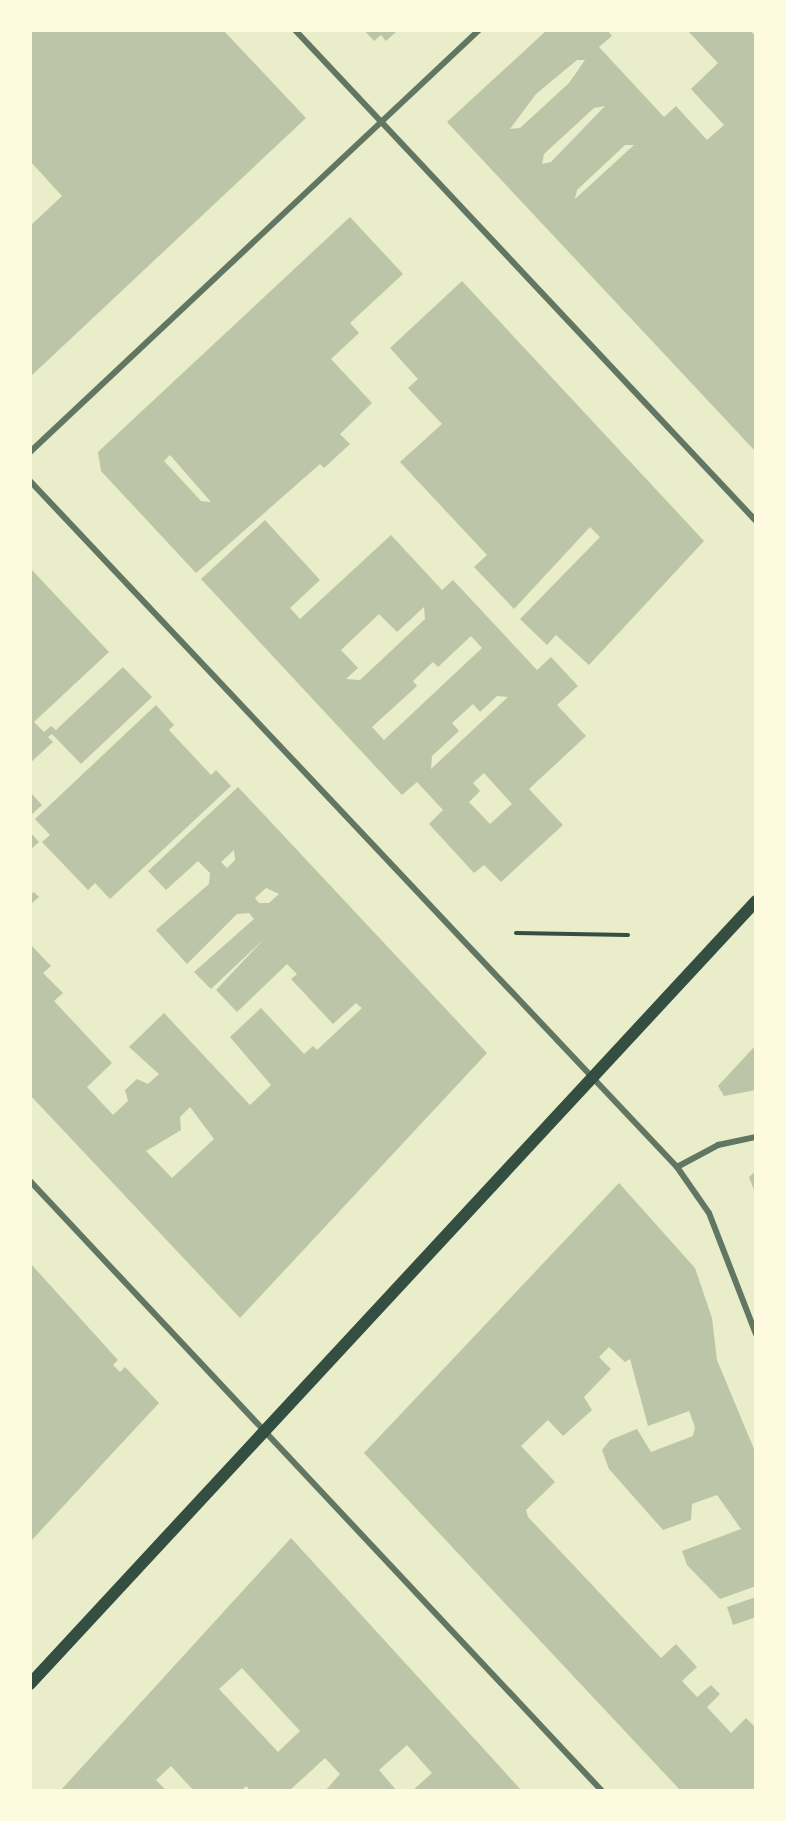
<!DOCTYPE html>
<html>
<head>
<meta charset="utf-8">
<style>
	body { margin:0 }
	#map { position:relative; width:786px; height:1821px; overflow:hidden; background:#e9edc9; font-family:"Titillium Web",sans-serif }
	div>[style] { position:absolute }
	.building>* { inset:0; background:#bcc5a7 }
	.path>* { height:4px; margin:-2px; padding:0 2px; transform-origin:2px; border-radius:2px; background:#344e41 }
	.minor>* { height:6px; margin:-3px; padding:0 3px; transform-origin:3px; border-radius:3px; background:#617663 }
	.secondary>* { height:12px; margin:-6px; padding:0 6px; transform-origin:6px; border-radius:6px; background:#344e41 }
	span { translate:-50% -50%; white-space:nowrap; text-align:center; line-height:1.15; -webkit-text-stroke:4.5px #fefae0; paint-order:stroke }
	.frame { position:absolute; inset:0; border:32px solid #fefae0; pointer-events:none }
</style>
</head>
<body>
<div id="map">
	<div class="building">
		<div style="clip-path:polygon(30px 30px,223px 30px,306px 118px,30px 377px,30px 226px,62px 196px,30px 161px)"></div>
		<div style="clip-path:polygon(364px 30px,398px 30px,386px 41px,381px 35px,374px 41px)"></div>
		<div style="clip-path:polygon(evenodd,547px 30px,607px 30px,612px 36px,599px 47px,664px 117px,676px 106px,707px 140px,724px 125px,691px 89px,718px 63px,687px 30px,750px 30px,756px 37px,756px 452px,447px 122px,547px 30px,577px 60px,585px 60px,569px 83px,520px 128px,510px 129px,536px 94px,577px 60px,547px 30px,605px 106px,551px 162px,542px 164px,544px 154px,594px 108px,605px 106px,547px 30px,625px 145px,634px 145px,575px 199px,577px 190px,625px 145px)"></div>
		<div style="clip-path:polygon(evenodd,350px 217px,403px 274px,350px 323px,359px 333px,331px 359px,372px 403px,340px 434px,350px 444px,324px 468px,320px 464px,196px 573px,101px 471px,98px 452px,350px 217px,170px 455px,211px 502px,201px 501px,164px 461px,170px 455px)"></div>
		<div style="clip-path:polygon(462px 281px,704px 541px,589px 665px,556px 635px,547px 645px,520px 619px,600px 537px,590px 527px,514px 609px,474px 567px,487px 555px,400px 462px,442px 424px,408px 388px,418px 379px,390px 348px)"></div>
		<div style="clip-path:polygon(evenodd,265px 520px,320px 580px,290px 608px,300px 619px,391px 535px,442px 590px,453px 580px,537px 670px,551px 657px,578px 686px,557px 705px,586px 736px,529px 789px,563px 825px,501px 882px,484px 865px,474px 873px,429px 824px,443px 810px,417px 782px,402px 795px,201px 579px,265px 520px,424px 607px,425px 619px,360px 680px,346px 679px,358px 668px,341px 650px,379px 614px,397px 632px,424px 607px,265px 520px,471px 636px,482px 648px,384px 740px,372px 727px,417px 686px,413px 681px,433px 662px,438px 667px,471px 636px,265px 520px,497px 696px,508px 697px,431px 769px,432px 756px,459px 731px,452px 723px,473px 704px,480px 712px,497px 696px,265px 520px,484px 773px,512px 804px,490px 824px,469px 802px,480px 791px,473px 783px,484px 773px)"></div>
		<div style="clip-path:polygon(30px 568px,109px 652px,34px 722px,44px 732px,51px 726px,56px 730px,123px 667px,152px 697px,81px 764px,52px 734px,48px 737px,53px 742px,30px 763px)"></div>
		<div style="clip-path:polygon(156px 705px,174px 725px,169px 730px,211px 775px,216px 770px,231px 786px,110px 899px,95px 883px,88px 890px,42px 842px,50px 835px,35px 819px)"></div>
		<div style="clip-path:polygon(evenodd,238px 787px,487px 1053px,240px 1318px,30px 1095px,30px 944px,51px 966px,43px 973px,63px 993px,54px 1001px,112px 1063px,87px 1087px,113px 1115px,128px 1101px,125px 1090px,137px 1079px,148px 1084px,159px 1074px,129px 1047px,164px 1013px,250px 1105px,271px 1085px,230px 1037px,261px 1008px,304px 1054px,313px 1046px,317px 1050px,362px 1008px,356px 1003px,333px 1024px,291px 979px,297px 974px,287px 964px,237px 1012px,216px 990px,264px 939px,211px 989px,194px 972px,254px 919px,249px 913px,237px 914px,187px 964px,156px 930px,209px 884px,210px 873px,198px 861px,166px 890px,148px 871px,238px 787px,234px 850px,235px 860px,227px 868px,221px 862px,234px 850px,238px 787px,266px 888px,279px 894px,269px 903px,259px 903px,255px 898px,266px 888px,238px 787px,190px 1107px,214px 1139px,172px 1178px,146px 1151px,181px 1130px,180px 1117px,190px 1107px)"></div>
		<div style="clip-path:polygon(30px 792px,42px 805px,30px 816px)"></div>
		<div style="clip-path:polygon(30px 832px,39px 842px,30px 850px)"></div>
		<div style="clip-path:polygon(34px 892px,39px 897px,30px 905px,30px 895px)"></div>
		<div style="clip-path:polygon(756px 1045px,756px 1090px,724px 1096px,718px 1086px)"></div>
		<div style="clip-path:polygon(756px 1171px,756px 1195px,749px 1177px)"></div>
		<div style="clip-path:polygon(619px 1183px,695px 1268px,712px 1318px,717px 1360px,756px 1454px,756px 1586px,720px 1599px,687px 1565px,682px 1551px,741px 1529px,717px 1495px,692px 1504px,691px 1520px,663px 1530px,609px 1469px,602px 1450px,610px 1440px,637px 1429px,651px 1452px,693px 1436px,695px 1427px,689px 1411px,648px 1426px,630px 1359px,625px 1362px,609px 1347px,599px 1357px,611px 1369px,584px 1397px,592px 1410px,563px 1436px,548px 1420px,521px 1446px,555px 1482px,526px 1510px,528px 1517px,661px 1658px,676px 1644px,697px 1667px,682px 1681px,697px 1697px,711px 1685px,720px 1694px,707px 1707px,731px 1733px,746px 1718px,756px 1728px,756px 1791px,681px 1791px,364px 1453px)"></div>
		<div style="clip-path:polygon(30px 1263px,118px 1360px,113px 1365px,120px 1372px,125px 1367px,159px 1403px,30px 1542px)"></div>
		<div style="clip-path:polygon(evenodd,291px 1538px,522px 1791px,412px 1791px,432px 1773px,407px 1745px,379px 1770px,397px 1791px,325px 1791px,340px 1774px,325px 1758px,289px 1791px,251px 1791px,246px 1786px,241px 1791px,194px 1791px,171px 1766px,156px 1780px,167px 1791px,60px 1791px,291px 1538px,242px 1668px,300px 1731px,278px 1752px,219px 1689px,242px 1668px)"></div>
		<div style="clip-path:polygon(756px 1597px,756px 1617px,733px 1625px,727px 1607px)"></div>
	</div>
	<div class="path">
		<div style="left:516px;top:933px;width:112px;rotate:1deg"></div>
	</div>
	<div class="minor">
		<div style="left:295px;top:30px;width:673px;rotate:46.8deg"></div>
		<div style="left:30px;top:452px;width:616px;rotate:-43.22deg"></div>
		<div style="left:30px;top:481px;width:943px;rotate:46.68deg"></div>
		<div style="left:677px;top:1167px;width:56px;rotate:55.2deg"></div>
		<div style="left:709px;top:1213px;width:130px;rotate:68.8deg"></div>
		<div style="left:677px;top:1167px;width:47px;rotate:-28.2deg"></div>
		<div style="left:718px;top:1145px;width:39px;rotate:-12deg"></div>
		<div style="left:30px;top:1181px;width:836px;rotate:46.84deg"></div>
	</div>
	<div class="secondary">
		<div style="left:30px;top:1684px;width:1068px;rotate:-47.16deg"></div>
	</div>
	<div class="frame"></div>
</div>
</body>
</html>
